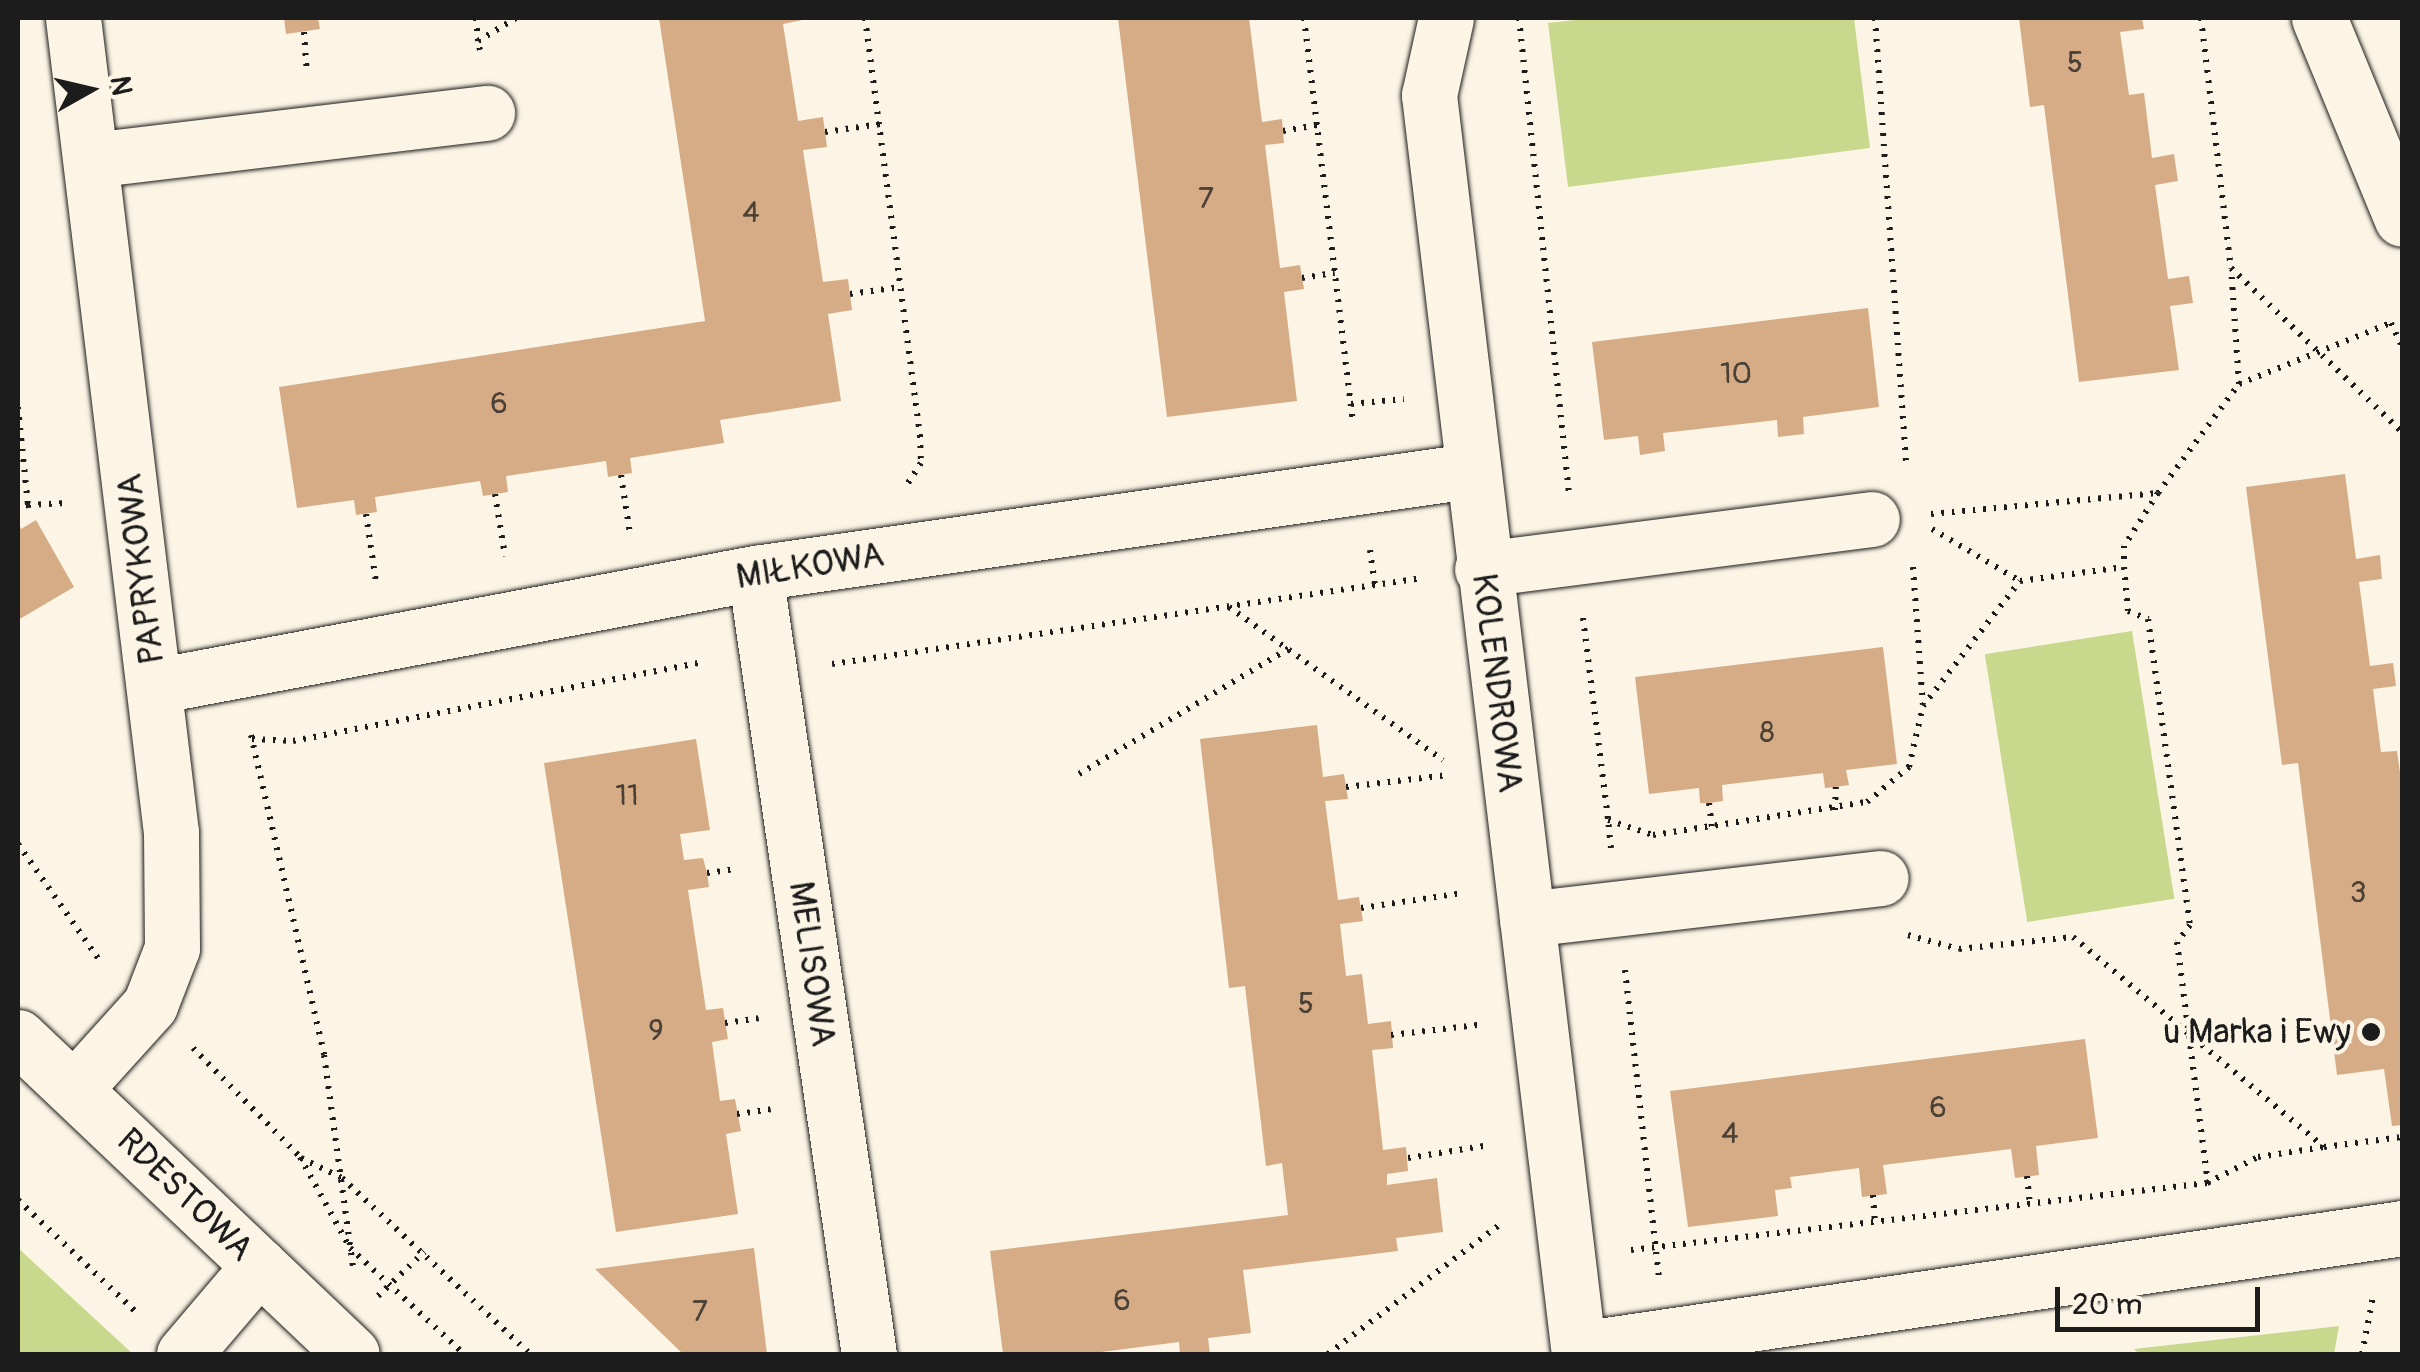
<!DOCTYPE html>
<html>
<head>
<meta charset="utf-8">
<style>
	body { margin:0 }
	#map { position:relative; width:2420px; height:1372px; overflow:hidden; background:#fcf5e5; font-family:Pangolin,sans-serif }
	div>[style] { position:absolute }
	.green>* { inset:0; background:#c8d98d; transform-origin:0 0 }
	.building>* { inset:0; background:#d5ac86 }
	.path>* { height:6px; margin-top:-3px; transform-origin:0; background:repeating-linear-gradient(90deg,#1c1c1c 0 2.5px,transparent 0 10.5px) }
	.roads { filter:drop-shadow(0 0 2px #1c1c1c) drop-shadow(0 0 2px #1c1c1c) }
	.minor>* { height:55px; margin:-27.5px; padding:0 27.5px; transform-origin:27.5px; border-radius:27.5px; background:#fcf5e5 }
	.dots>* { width:28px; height:28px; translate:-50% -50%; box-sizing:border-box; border:5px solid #fcf5e5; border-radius:50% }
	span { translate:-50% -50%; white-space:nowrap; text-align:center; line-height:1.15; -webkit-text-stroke:8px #fcf5e5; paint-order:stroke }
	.number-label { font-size:30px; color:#4a4036 }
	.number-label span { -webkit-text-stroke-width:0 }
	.street-label { font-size:35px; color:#1c1c1c }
	.poi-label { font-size:35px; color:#1c1c1c }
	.right { translate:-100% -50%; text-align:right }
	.frame { position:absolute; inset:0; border:20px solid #1c1c1c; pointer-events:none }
	.north { position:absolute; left:40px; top:40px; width:100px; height:100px; -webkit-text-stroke:8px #fcf5e5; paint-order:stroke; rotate:82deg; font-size:28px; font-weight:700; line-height:40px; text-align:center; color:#1c1c1c }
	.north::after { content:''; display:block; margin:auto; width:35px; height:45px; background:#1c1c1c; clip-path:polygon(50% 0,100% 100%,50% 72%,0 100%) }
	.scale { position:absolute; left:2055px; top:1287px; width:205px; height:45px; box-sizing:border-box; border:5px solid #1c1c1c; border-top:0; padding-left:12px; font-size:30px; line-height:35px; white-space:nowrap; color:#1c1c1c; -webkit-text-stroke:8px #fcf5e5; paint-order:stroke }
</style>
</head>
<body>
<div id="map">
	<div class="green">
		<div style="clip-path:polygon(1593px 18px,1854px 18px,1870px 148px,1568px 187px,1548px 23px)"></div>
		<div style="left:2132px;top:631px;width:271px;height:149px;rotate:81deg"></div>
		<div style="clip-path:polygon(18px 1248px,133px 1354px,18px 1354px)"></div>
		<div style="clip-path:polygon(2339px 1326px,2334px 1354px,2139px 1354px,2134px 1349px)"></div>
	</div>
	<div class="building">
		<div style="clip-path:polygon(284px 18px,318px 18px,320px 29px,286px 34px)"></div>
		<div style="clip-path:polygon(659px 18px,812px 18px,783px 24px,798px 121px,823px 117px,827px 147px,803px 150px,823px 282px,848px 279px,852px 310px,828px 314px,841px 401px,720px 420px,724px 443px,630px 458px,632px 473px,608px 477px,606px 461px,506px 476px,508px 492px,483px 496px,480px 481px,375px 497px,377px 512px,356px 515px,354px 500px,297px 508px,279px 387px,705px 321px)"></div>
		<div style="clip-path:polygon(1118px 18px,1249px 18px,1262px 122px,1282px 119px,1284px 143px,1265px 145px,1280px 268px,1300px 265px,1304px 289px,1284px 292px,1297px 401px,1167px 417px)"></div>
		<div style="clip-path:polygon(2019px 18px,2142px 18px,2144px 29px,2120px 32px,2129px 95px,2144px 93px,2152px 158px,2174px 154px,2178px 181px,2155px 185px,2168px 279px,2189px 276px,2193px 303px,2170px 306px,2179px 370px,2079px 382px,2044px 105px,2030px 107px)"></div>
		<div style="clip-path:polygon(1868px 308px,1879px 407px,1803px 417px,1804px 434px,1778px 437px,1777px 420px,1663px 433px,1665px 451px,1640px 455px,1638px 436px,1604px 440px,1592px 342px)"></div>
		<div style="clip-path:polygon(2345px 474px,2356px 559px,2380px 555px,2382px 579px,2359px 582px,2370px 666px,2393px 663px,2396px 686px,2373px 689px,2381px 752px,2397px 751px,2402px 787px,2402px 1125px,2392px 1126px,2384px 1069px,2337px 1075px,2298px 763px,2282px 765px,2246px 487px)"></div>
		<div style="clip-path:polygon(18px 520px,21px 529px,36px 520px,74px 587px,18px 620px)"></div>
		<div style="clip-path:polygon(1883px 647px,1897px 764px,1846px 770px,1849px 785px,1836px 787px,1825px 788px,1823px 773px,1722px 785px,1723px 801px,1709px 803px,1700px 803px,1699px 788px,1649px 794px,1635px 677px)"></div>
		<div style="clip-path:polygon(1317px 725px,1323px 777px,1344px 774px,1348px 799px,1325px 801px,1338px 900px,1359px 897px,1363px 921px,1340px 924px,1346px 976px,1362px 974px,1368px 1024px,1391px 1021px,1393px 1048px,1372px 1050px,1383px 1150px,1406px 1147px,1408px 1171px,1387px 1174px,1387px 1185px,1437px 1178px,1443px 1232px,1396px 1238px,1398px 1251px,1243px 1270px,1251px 1333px,1208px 1338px,1210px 1354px,1180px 1354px,1179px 1342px,1086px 1354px,1003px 1354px,990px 1251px,1288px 1215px,1282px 1163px,1266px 1166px,1245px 986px,1229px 988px,1200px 739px)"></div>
		<div style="clip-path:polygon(696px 739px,710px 830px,680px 834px,684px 860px,703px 858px,707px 873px,709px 887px,688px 890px,706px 1010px,723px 1008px,728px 1039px,712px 1042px,720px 1101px,735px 1099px,741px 1131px,726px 1134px,738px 1214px,616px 1232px,544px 763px)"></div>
		<div style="clip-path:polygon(2085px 1039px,2098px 1138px,2036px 1146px,2039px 1175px,2015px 1178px,2011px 1149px,1883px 1165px,1887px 1194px,1862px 1197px,1859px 1168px,1790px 1177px,1792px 1188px,1775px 1190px,1778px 1216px,1688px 1227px,1670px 1091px)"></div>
		<div style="clip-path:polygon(754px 1248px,767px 1354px,683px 1354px,595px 1269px)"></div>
	</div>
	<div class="path">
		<div style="left:476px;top:18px;width:23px;rotate:85deg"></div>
		<div style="left:865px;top:18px;width:421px;rotate:82.5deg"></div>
		<div style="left:920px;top:435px;width:28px;rotate:88deg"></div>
		<div style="left:921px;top:463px;width:31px;rotate:123deg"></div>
		<div style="left:1304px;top:18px;width:408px;rotate:83.1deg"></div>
		<div style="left:1519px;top:18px;width:481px;rotate:84deg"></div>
		<div style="left:1875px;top:18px;width:448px;rotate:86deg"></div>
		<div style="left:2201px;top:18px;width:252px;rotate:83.2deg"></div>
		<div style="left:304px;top:32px;width:39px;rotate:86deg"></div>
		<div style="left:480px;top:50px;width:9px;rotate:-103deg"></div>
		<div style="left:478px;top:41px;width:44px;rotate:-31.2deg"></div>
		<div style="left:1283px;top:131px;width:36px;rotate:-10deg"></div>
		<div style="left:825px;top:132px;width:56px;rotate:-8.3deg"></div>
		<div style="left:1302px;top:278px;width:33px;rotate:-9deg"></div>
		<div style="left:850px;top:294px;width:51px;rotate:-7.8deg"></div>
		<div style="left:2239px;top:384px;width:116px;rotate:-93.9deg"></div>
		<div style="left:2231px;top:268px;width:237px;rotate:43.8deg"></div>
		<div style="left:1351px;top:404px;width:53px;rotate:-5.4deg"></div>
		<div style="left:18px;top:407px;width:99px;rotate:84.2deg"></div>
		<div style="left:28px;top:505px;width:10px;rotate:169deg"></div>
		<div style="left:621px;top:475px;width:60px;rotate:81.3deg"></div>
		<div style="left:2158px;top:493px;width:63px;rotate:122.7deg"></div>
		<div style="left:2124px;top:546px;width:21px;rotate:90deg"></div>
		<div style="left:2124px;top:567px;width:44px;rotate:84.8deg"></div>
		<div style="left:2128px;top:611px;width:22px;rotate:22deg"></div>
		<div style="left:2148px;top:619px;width:309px;rotate:82.2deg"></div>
		<div style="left:2190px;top:925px;width:21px;rotate:127deg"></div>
		<div style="left:2177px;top:942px;width:245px;rotate:82.7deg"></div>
		<div style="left:495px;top:494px;width:63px;rotate:80.8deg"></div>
		<div style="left:28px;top:505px;width:39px;rotate:-3deg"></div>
		<div style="left:366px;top:514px;width:69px;rotate:81.6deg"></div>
		<div style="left:1931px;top:514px;width:228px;rotate:-5.3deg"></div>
		<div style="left:2158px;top:493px;width:136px;rotate:-53.4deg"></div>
		<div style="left:2239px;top:384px;width:164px;rotate:-21.9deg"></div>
		<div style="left:2391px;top:323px;width:26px;rotate:65deg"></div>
		<div style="left:1932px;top:529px;width:102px;rotate:30.6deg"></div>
		<div style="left:1370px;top:550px;width:35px;rotate:82deg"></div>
		<div style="left:1913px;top:567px;width:138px;rotate:85.9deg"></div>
		<div style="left:1229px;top:607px;width:263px;rotate:35.6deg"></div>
		<div style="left:1583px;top:618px;width:204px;rotate:82.9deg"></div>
		<div style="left:832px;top:664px;width:597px;rotate:-8.28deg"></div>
		<div style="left:251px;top:735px;width:328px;rotate:77.1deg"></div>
		<div style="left:324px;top:1055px;width:214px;rotate:82.2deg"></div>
		<div style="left:252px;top:739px;width:41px;rotate:2.8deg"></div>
		<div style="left:293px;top:741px;width:418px;rotate:-10.9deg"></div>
		<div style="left:1079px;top:774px;width:244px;rotate:-30.9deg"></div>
		<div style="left:1346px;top:787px;width:103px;rotate:-6.7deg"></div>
		<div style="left:1709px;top:803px;width:24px;rotate:83deg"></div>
		<div style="left:1835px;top:810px;width:23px;rotate:-88deg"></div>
		<div style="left:18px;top:844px;width:143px;rotate:55deg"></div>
		<div style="left:1611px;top:848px;width:28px;rotate:-96deg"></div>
		<div style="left:1608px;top:820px;width:47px;rotate:18.4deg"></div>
		<div style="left:1653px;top:835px;width:217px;rotate:-8.8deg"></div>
		<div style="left:1867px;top:802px;width:55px;rotate:-39.8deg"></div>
		<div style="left:1909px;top:767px;width:63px;rotate:-77.1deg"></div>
		<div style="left:1923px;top:706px;width:158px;rotate:-52.2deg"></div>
		<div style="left:2020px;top:581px;width:105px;rotate:-7.7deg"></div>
		<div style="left:707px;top:873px;width:28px;rotate:-8deg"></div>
		<div style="left:1361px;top:908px;width:102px;rotate:-8.4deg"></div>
		<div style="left:1908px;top:935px;width:53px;rotate:15.4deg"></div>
		<div style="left:1959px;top:949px;width:115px;rotate:-6deg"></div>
		<div style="left:2073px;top:937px;width:327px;rotate:39.9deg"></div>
		<div style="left:2324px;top:1147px;width:79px;rotate:-7.3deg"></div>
		<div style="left:1625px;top:970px;width:308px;rotate:83.7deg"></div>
		<div style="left:725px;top:1023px;width:34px;rotate:-8deg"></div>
		<div style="left:1391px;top:1035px;width:87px;rotate:-6.6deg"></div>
		<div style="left:193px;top:1048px;width:153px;rotate:45.5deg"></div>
		<div style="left:300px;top:1157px;width:104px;rotate:61.2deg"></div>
		<div style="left:350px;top:1248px;width:156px;rotate:42.9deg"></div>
		<div style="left:737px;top:1114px;width:34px;rotate:-8deg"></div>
		<div style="left:301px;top:1158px;width:46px;rotate:26deg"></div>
		<div style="left:342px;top:1178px;width:258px;rotate:43.1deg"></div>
		<div style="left:1408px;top:1158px;width:83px;rotate:-9deg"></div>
		<div style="left:2027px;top:1176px;width:27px;rotate:84deg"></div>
		<div style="left:1873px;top:1195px;width:26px;rotate:86deg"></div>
		<div style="left:18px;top:1200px;width:163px;rotate:43.5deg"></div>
		<div style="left:1631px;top:1250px;width:580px;rotate:-6.63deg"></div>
		<div style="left:2207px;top:1183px;width:57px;rotate:-27deg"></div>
		<div style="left:2258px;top:1157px;width:67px;rotate:-8.6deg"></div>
		<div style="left:378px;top:1296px;width:64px;rotate:-43.7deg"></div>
		<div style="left:1328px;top:1354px;width:213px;rotate:-37deg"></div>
		<div style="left:2362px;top:1354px;width:58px;rotate:-79.1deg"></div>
	</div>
	<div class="roads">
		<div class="minor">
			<div style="left:73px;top:18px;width:820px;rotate:83.14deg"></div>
			<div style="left:171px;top:832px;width:116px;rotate:89.5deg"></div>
			<div style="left:172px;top:948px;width:61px;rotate:111.1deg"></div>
			<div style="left:150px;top:1005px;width:113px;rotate:132.1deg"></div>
			<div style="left:1446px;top:18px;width:79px;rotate:102.4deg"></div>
			<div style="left:1429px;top:95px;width:1268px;rotate:83.21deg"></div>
			<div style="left:2319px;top:18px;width:217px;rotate:67.6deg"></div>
			<div style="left:91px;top:160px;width:399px;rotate:-6.8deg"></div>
			<div style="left:1482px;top:569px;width:393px;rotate:-7.3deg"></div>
			<div style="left:755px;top:573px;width:789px;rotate:81.7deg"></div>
			<div style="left:155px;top:686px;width:611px;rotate:-10.67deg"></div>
			<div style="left:755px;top:573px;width:721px;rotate:-8.13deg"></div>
			<div style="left:1527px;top:919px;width:356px;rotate:-6.6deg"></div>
			<div style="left:18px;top:1037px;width:460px;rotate:43.5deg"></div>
			<div style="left:1579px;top:1349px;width:832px;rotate:-8.36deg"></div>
			<div style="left:184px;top:1354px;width:116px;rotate:-49.6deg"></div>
		</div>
	</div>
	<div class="dots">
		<div style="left:2371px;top:1032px;background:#1c1c1c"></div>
	</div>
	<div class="number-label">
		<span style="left:2075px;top:63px">5</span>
		<span style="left:1206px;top:199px">7</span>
		<span style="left:751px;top:213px">4</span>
		<span style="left:1736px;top:374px">10</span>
		<span style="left:499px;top:404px">6</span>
		<span style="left:1767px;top:733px">8</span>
		<span style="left:627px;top:796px">11</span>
		<span style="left:2358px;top:893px">3</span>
		<span style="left:1306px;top:1004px">5</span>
		<span style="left:656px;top:1031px">9</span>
		<span style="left:1938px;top:1108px">6</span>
		<span style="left:1730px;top:1134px">4</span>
		<span style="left:1122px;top:1301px">6</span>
		<span style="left:700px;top:1312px">7</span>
	</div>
	<div class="street-label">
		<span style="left:810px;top:566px;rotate:-9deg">MIŁKOWA</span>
		<span style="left:141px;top:569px;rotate:-97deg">PAPRYKOWA</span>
		<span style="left:1497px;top:683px;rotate:83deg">KOLENDROWA</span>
		<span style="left:812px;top:964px;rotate:82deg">MELISOWA</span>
		<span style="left:185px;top:1195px;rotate:44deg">RDESTOWA</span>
	</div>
	<div class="poi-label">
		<span class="right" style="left:2351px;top:1032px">u Marka i Ewy</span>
	</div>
	<div class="frame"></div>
	<div class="north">N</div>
	<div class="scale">20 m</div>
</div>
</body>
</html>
